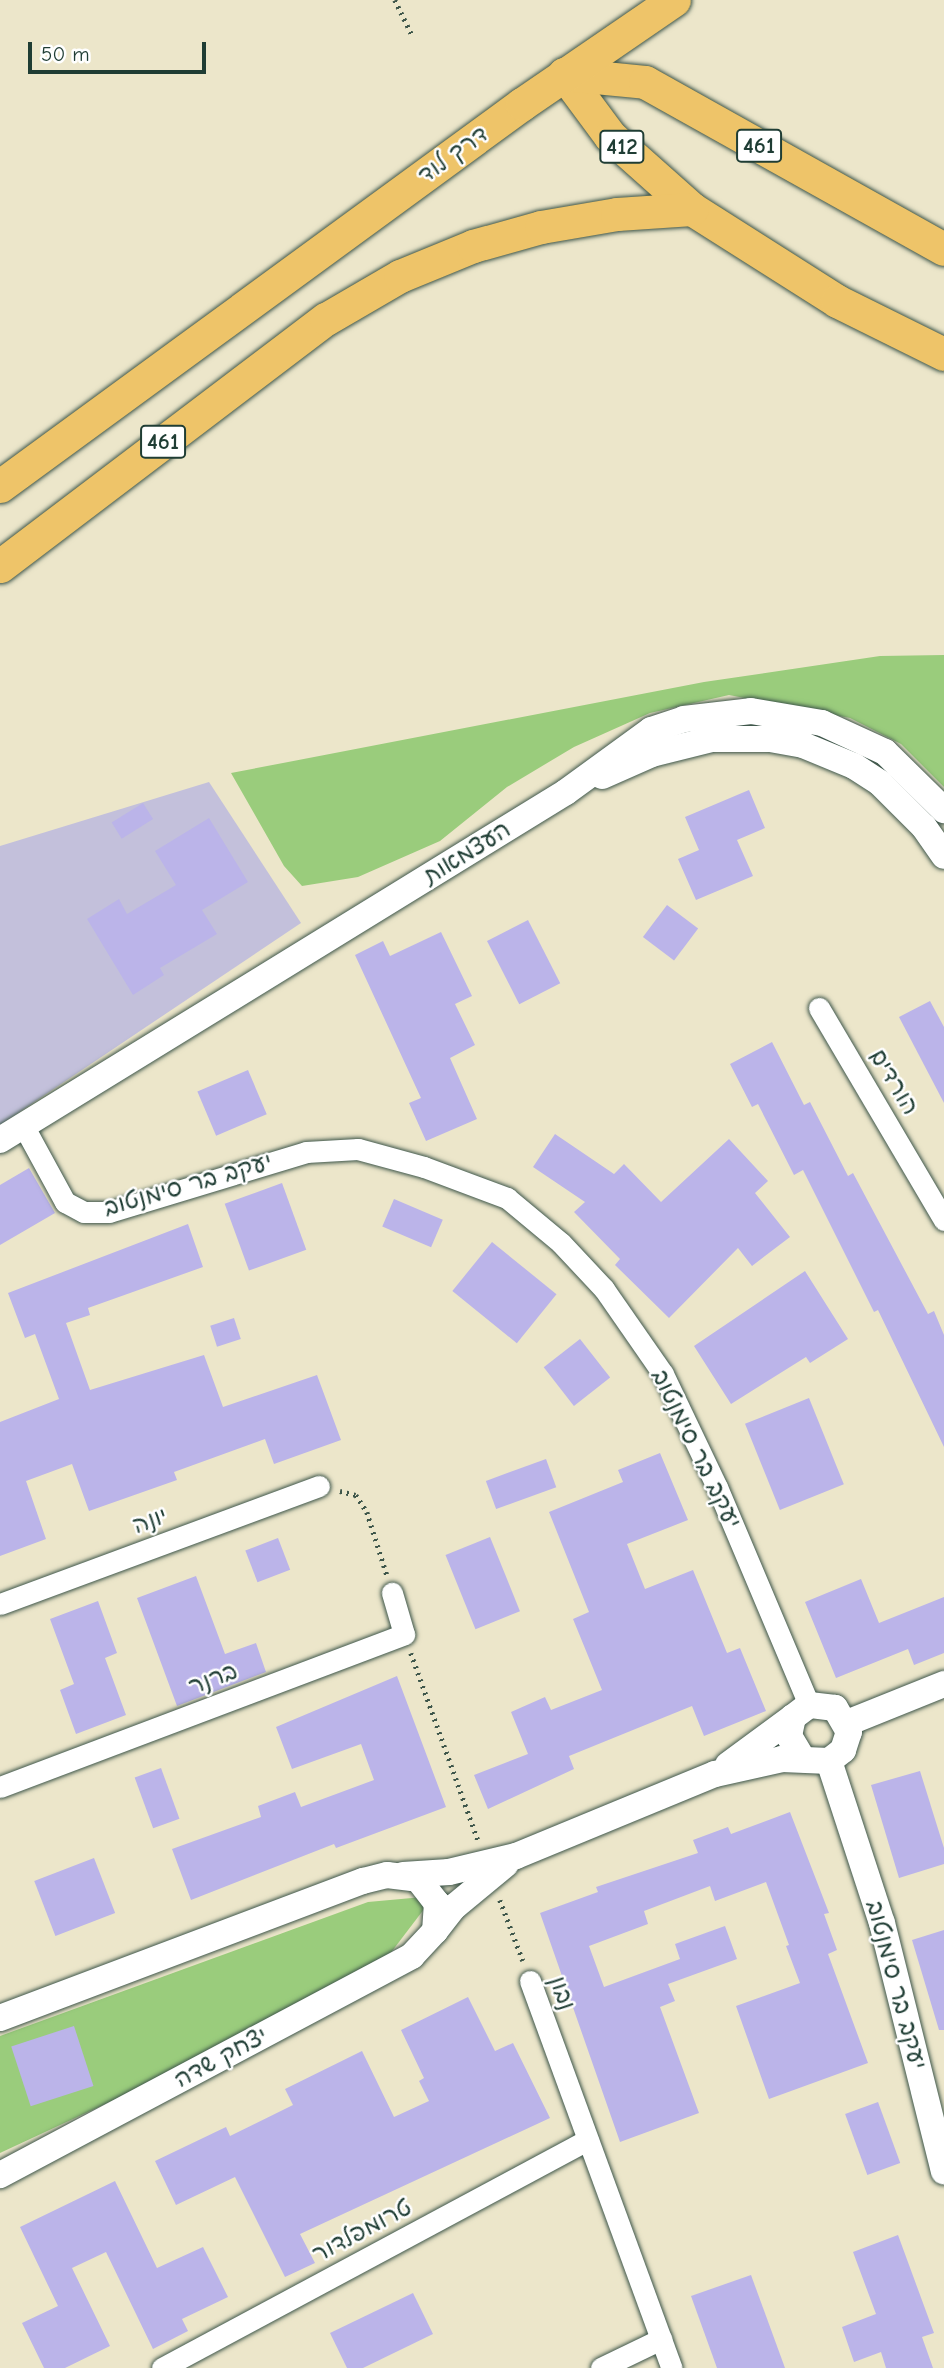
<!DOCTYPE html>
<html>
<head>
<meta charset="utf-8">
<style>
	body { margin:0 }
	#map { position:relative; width:944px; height:2368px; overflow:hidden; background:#ece6ca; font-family:"Comic Neue","Playpen Sans Hebrew",sans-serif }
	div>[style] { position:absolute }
	.industrial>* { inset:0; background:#c3c0db }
	.green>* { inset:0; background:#9acc7c }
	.building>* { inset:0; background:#bbb4e9; transform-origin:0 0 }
	.path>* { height:4.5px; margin-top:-2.25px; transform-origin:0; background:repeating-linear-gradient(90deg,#3e564a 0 2px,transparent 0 7px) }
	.roads { filter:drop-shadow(0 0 2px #3e564a) drop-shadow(0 0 2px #3e564a) }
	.minor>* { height:21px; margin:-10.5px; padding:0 10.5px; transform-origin:10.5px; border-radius:10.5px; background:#fff }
	.tertiary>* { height:26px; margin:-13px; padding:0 13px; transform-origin:13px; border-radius:13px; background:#fff }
	.primary>* { height:33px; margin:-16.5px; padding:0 16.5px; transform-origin:16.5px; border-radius:16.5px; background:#eec469 }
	span { translate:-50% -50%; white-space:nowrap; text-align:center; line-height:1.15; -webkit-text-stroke:5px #fff; paint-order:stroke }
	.shield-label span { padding:2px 5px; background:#fff; border:2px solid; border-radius:5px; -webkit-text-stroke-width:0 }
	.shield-label { font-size:23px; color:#1f3d34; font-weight:700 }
	.street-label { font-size:24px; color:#1f3d34 }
	.scale { position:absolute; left:28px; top:42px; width:178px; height:32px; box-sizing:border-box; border:4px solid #1f3d34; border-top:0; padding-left:9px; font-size:21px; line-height:24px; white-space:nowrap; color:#1f3d34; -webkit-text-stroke:5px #fff; paint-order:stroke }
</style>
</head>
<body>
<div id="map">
	<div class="industrial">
		<div style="clip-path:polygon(209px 782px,301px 923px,0 1125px,0 846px)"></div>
	</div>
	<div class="green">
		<div style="clip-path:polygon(944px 655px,944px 787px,901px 744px,850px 718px,729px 695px,650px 713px,574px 747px,507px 787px,440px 841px,358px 877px,302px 886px,284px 866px,231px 773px,704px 682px,880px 656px)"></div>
		<div style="clip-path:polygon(434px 1896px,383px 1963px,161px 2078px,0 2153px,0 2036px,368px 1902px)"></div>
	</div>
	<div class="building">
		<div style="clip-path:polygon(749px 790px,765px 828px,737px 840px,753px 876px,696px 900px,678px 859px,699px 850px,685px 817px)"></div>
		<div style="left:143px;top:803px;width:19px;height:37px;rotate:58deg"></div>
		<div style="clip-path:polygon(209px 818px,248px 882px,202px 910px,217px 934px,160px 968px,164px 975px,133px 995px,87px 919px,119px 899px,127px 914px,176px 885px,155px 851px)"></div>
		<div style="left:667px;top:905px;width:39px;height:40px;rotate:37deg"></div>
		<div style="left:528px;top:920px;width:71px;height:46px;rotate:63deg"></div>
		<div style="clip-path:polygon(441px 932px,472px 996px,455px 1004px,475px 1045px,450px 1058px,477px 1119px,426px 1141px,409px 1103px,421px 1098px,355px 955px,383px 941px,390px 956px)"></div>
		<div style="clip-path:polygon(930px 1001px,944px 1027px,944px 1103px,899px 1017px)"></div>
		<div style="clip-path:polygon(772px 1042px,804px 1105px,810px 1102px,848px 1176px,853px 1173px,928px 1314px,934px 1311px,944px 1335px,944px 1447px,878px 1310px,874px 1312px,803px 1170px,794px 1175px,758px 1104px,752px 1107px,730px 1064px)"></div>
		<div style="left:248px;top:1070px;width:48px;height:55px;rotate:67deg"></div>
		<div style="clip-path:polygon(555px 1134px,614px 1174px,624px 1164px,661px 1202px,729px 1139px,768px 1181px,755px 1193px,790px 1237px,752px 1266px,738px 1248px,669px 1318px,615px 1265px,620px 1259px,574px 1212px,585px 1202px,533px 1167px)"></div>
		<div style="clip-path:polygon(29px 1168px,55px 1213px,0 1245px,0 1185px)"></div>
		<div style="left:282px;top:1183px;width:71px;height:61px;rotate:70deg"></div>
		<div style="left:394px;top:1199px;width:53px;height:30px;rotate:23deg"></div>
		<div style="clip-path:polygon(188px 1224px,203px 1267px,88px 1308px,90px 1315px,66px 1323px,90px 1390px,204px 1355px,223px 1407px,317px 1375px,341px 1440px,274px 1464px,265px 1439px,174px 1472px,177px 1480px,89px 1511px,72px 1464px,26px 1481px,46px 1539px,0 1556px,0 1422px,59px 1399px,35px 1334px,25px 1338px,8px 1293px)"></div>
		<div style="left:492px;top:1242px;width:83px;height:63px;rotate:39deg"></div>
		<div style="clip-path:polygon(805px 1271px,848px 1339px,810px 1363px,806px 1357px,731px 1404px,694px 1346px)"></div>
		<div style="left:234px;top:1318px;width:22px;height:25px;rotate:72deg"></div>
		<div style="left:580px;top:1339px;width:49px;height:46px;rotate:52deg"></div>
		<div style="left:809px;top:1398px;width:93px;height:69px;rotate:68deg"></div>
		<div style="clip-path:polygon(660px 1453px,688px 1520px,627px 1544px,645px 1589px,693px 1570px,727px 1653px,740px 1648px,766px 1711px,704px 1736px,692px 1706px,569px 1756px,574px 1769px,488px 1809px,474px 1775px,528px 1754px,511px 1712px,545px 1697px,551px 1710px,602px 1690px,573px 1619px,589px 1612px,549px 1512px,623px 1482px,618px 1470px)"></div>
		<div style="left:546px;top:1459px;width:30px;height:64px;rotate:70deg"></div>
		<div style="left:490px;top:1537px;width:80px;height:48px;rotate:68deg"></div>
		<div style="left:278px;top:1538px;width:34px;height:35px;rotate:69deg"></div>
		<div style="clip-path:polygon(196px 1576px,225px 1654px,256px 1643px,266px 1672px,177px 1706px,137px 1598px)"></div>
		<div style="clip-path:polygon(861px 1579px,879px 1623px,944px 1597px,944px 1653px,914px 1665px,908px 1649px,836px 1678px,805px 1602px)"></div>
		<div style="clip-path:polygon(98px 1601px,117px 1653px,105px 1658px,126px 1715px,76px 1734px,60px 1690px,74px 1684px,50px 1619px)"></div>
		<div style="clip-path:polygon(397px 1676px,446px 1807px,336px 1848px,334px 1844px,191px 1900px,172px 1849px,261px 1817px,258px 1806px,295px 1792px,301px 1807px,374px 1780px,361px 1744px,292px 1769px,276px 1727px)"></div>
		<div style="left:161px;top:1768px;width:54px;height:28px;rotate:70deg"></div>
		<div style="clip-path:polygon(920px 1771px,944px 1848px,944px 1864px,899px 1878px,871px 1785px)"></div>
		<div style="clip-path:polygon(790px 1812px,829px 1913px,824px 1914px,837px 1950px,828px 1954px,868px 2063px,769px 2099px,736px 2006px,800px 1983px,786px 1946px,789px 1945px,766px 1882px,715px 1901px,710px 1886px,644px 1911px,648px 1924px,589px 1946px,604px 1987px,680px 1959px,675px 1944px,725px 1926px,737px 1959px,668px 1984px,675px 2001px,660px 2007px,699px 2113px,620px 2142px,540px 1913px,598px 1892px,596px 1887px,698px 1853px,693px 1840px,728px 1827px,731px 1834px)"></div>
		<div style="left:94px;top:1858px;width:59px;height:64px;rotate:69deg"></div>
		<div style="clip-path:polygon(944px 1930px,944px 2030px,939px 2030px,912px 1940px)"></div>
		<div style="clip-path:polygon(468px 1997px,495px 2051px,513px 2043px,550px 2118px,300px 2234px,315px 2263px,285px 2277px,235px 2177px,176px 2205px,155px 2161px,226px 2127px,230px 2136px,293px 2105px,285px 2089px,362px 2051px,394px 2117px,429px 2101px,419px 2081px,424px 2078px,401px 2030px)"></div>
		<div style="left:74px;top:2026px;width:63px;height:66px;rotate:72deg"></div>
		<div style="left:878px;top:2102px;width:65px;height:35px;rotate:70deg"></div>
		<div style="clip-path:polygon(115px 2181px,157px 2268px,203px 2247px,228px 2297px,182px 2319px,188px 2331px,153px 2349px,106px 2252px,72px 2268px,110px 2346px,65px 2368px,44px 2368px,22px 2323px,58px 2306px,20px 2227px)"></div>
		<div style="clip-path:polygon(898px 2235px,934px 2333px,922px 2337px,933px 2368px,886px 2368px,881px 2352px,854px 2362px,842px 2327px,876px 2314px,853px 2252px)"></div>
		<div style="clip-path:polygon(751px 2275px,785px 2368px,717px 2368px,691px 2296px)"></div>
		<div style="clip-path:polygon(413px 2293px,433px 2334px,363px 2368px,347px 2368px,330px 2333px)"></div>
	</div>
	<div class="path">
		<div style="left:395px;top:0;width:39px;rotate:64deg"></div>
		<div style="left:340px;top:1491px;width:16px;rotate:14deg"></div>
		<div style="left:356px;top:1495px;width:20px;rotate:57deg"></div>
		<div style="left:367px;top:1512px;width:66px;rotate:72.4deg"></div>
		<div style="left:411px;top:1653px;width:202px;rotate:70.3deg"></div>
		<div style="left:500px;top:1900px;width:65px;rotate:69.3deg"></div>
	</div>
	<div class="roads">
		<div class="minor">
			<div style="left:819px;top:1008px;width:246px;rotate:59.5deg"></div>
			<div style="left:23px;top:1125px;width:88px;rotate:61.4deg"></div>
			<div style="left:65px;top:1202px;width:21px;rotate:28deg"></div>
			<div style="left:84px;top:1212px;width:25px"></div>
			<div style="left:109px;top:1212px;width:206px;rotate:-16.9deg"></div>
			<div style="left:306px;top:1152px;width:52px;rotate:-3.3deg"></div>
			<div style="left:358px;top:1149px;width:68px;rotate:15.3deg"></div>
			<div style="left:424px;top:1167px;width:89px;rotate:20.5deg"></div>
			<div style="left:507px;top:1198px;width:70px;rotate:39.8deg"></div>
			<div style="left:561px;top:1243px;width:63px;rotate:46.9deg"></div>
			<div style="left:604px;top:1289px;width:103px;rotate:55.2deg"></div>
			<div style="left:663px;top:1374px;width:125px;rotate:64.5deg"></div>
			<div style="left:717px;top:1487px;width:237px;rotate:67.1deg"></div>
			<div style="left:0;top:1604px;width:340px;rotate:-20.3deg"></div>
			<div style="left:0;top:1787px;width:432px;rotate:-20.7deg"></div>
			<div style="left:404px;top:1634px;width:43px;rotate:-106.3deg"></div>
			<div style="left:530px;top:1981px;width:412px;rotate:69.9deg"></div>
			<div style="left:162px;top:2368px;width:483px;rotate:-28.2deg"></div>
			<div style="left:601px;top:2368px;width:67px;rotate:-25.8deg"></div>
		</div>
		<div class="tertiary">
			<div style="left:602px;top:776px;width:55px;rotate:-23.7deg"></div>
			<div style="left:652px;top:754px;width:62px;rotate:-14deg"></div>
			<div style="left:712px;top:739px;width:58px"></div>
			<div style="left:770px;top:739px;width:34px;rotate:10deg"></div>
			<div style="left:803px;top:745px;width:55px;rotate:22.4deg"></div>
			<div style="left:854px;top:766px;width:31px;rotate:33deg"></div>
			<div style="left:880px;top:783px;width:62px;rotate:45deg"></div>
			<div style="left:924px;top:827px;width:35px;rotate:55deg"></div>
			<div style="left:0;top:1140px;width:664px;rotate:-31.58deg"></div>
			<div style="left:566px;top:792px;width:105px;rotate:-36.1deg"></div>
			<div style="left:651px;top:730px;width:35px;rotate:-18deg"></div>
			<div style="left:684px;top:719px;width:67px;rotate:-6.8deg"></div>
			<div style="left:751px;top:711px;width:72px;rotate:9.6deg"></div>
			<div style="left:822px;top:723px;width:69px;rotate:24.7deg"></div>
			<div style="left:885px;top:752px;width:83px;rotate:44.5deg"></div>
			<div style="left:847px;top:1723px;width:105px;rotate:-21.9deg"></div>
			<div style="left:829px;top:1761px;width:170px;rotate:71.9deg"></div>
			<div style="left:882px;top:1923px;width:256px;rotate:76deg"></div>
			<div style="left:728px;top:1765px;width:81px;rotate:-36.4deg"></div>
			<div style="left:403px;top:1875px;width:46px;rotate:-3.7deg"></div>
			<div style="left:449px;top:1872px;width:69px;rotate:-13.4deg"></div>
			<div style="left:516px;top:1856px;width:215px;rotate:-22.4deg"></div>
			<div style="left:715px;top:1774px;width:69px;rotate:-12.6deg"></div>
			<div style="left:782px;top:1759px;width:47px;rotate:2.4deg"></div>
			<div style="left:829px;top:1761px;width:18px;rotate:-38deg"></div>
			<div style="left:843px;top:1750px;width:19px;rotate:-72deg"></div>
			<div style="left:849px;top:1732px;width:28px;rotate:-120deg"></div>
			<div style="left:835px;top:1708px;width:26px;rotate:-173deg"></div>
			<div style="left:809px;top:1705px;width:20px;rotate:143deg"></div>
			<div style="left:793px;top:1717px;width:19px;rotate:102deg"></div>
			<div style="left:789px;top:1736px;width:27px;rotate:59deg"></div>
			<div style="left:435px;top:1931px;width:31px;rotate:-52deg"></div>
			<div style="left:454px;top:1907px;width:67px;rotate:-39.6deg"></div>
			<div style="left:0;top:2018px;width:388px;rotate:-20.7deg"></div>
			<div style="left:363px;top:1881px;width:25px;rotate:-14deg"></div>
			<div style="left:387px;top:1875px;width:31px;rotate:7deg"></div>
			<div style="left:418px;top:1879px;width:31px;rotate:52deg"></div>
			<div style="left:437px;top:1903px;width:28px;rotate:94deg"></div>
			<div style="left:435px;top:1931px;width:34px;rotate:133deg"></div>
			<div style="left:412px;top:1956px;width:467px;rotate:152deg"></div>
		</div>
		<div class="primary">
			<div style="left:564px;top:74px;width:77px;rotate:53.4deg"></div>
			<div style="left:610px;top:136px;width:110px;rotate:41.7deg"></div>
			<div style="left:692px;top:209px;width:172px;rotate:32.4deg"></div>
			<div style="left:837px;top:301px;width:119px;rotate:26.4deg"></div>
			<div style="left:564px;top:74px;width:81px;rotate:5.6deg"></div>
			<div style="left:645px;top:82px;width:342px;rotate:29.2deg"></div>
			<div style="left:0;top:486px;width:647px;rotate:-36.2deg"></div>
			<div style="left:522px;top:104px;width:184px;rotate:-34.4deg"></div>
			<div style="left:0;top:566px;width:409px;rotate:-37.2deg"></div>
			<div style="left:326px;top:319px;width:86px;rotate:-30.2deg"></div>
			<div style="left:400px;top:276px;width:79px;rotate:-22.3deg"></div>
			<div style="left:473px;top:246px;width:71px;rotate:-15.6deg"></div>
			<div style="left:541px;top:227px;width:77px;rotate:-9.7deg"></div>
			<div style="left:617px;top:214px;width:75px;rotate:-3.8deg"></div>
		</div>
	</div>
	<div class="shield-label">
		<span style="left:759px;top:146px">461</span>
		<span style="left:622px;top:147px">412</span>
		<span style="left:163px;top:442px">461</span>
	</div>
	<div class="street-label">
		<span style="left:453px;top:155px;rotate:-36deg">דרך לוד</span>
		<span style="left:467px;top:853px;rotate:-32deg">העצמאות</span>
		<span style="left:894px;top:1082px;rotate:59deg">הורדים</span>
		<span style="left:188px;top:1185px;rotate:-16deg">יעקב בר סימנטוב</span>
		<span style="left:696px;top:1449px;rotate:64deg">יעקב בר סימנטוב</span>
		<span style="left:150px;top:1521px;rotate:-20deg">יונה</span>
		<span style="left:213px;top:1679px;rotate:-21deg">ברנר</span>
		<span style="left:896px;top:1985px;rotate:75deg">יעקב בר סימנטוב</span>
		<span style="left:562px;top:1993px;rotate:70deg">נבון</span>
		<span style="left:221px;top:2058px;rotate:-28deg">יצחק שדה</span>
		<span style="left:362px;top:2231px;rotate:-28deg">טרומפלדור</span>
	</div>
	<div class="scale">50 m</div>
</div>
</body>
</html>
